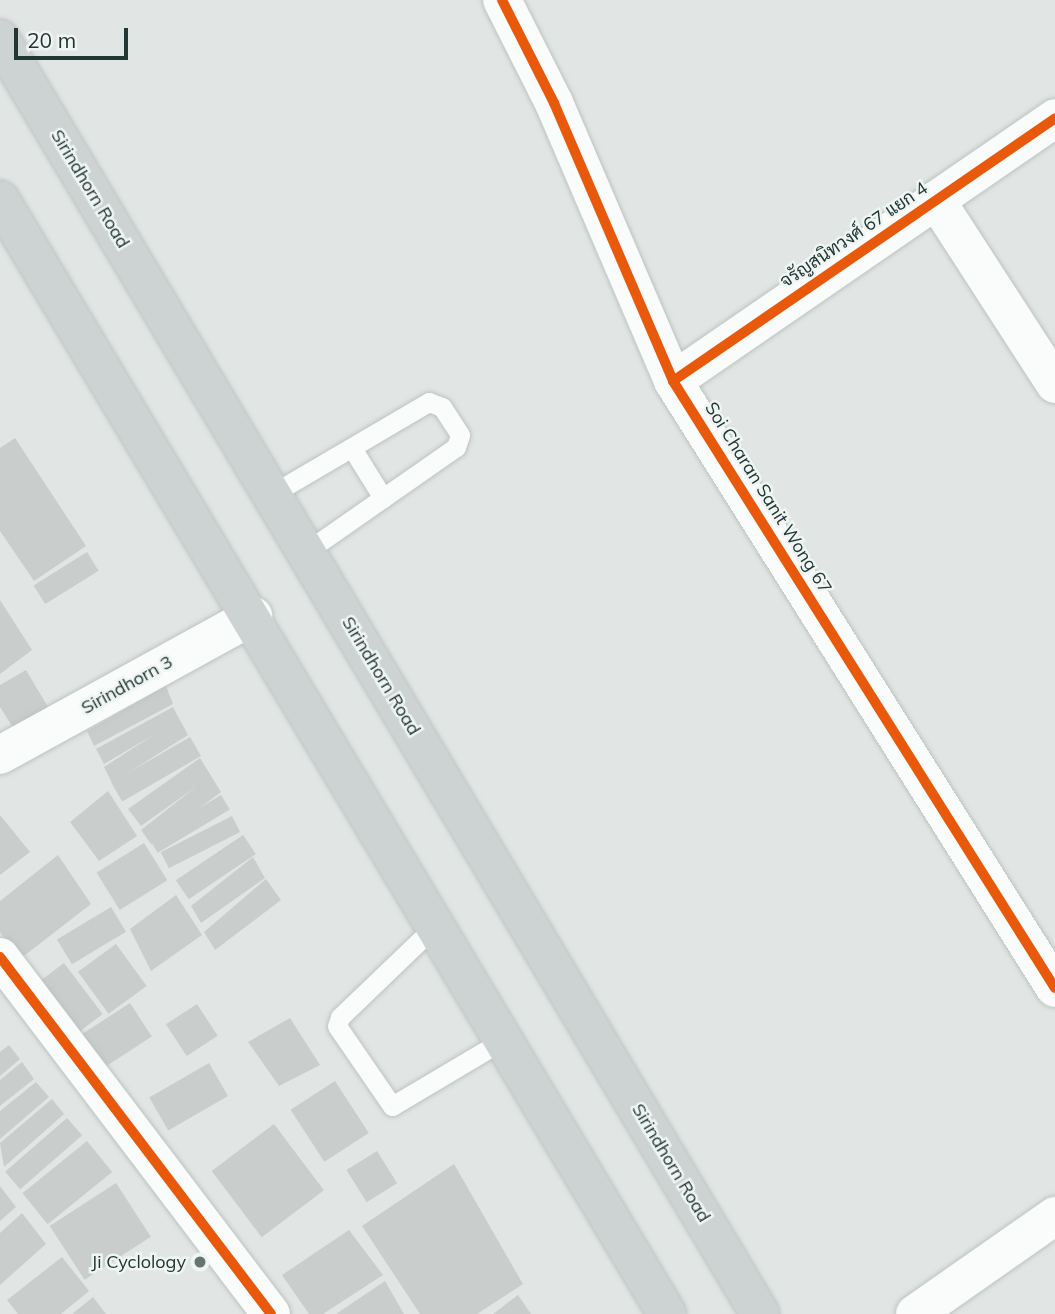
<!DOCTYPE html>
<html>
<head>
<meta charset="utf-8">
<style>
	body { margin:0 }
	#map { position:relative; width:1055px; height:1314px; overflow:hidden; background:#e1e6e4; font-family:Mulish,Sarabun,sans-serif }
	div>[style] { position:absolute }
	.building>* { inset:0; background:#c9cdcc; transform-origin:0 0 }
	.roads { filter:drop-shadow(0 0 2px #bec3c1) drop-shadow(0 0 2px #bec3c1) }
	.service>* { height:19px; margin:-9.5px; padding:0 9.5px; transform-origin:9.5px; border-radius:9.5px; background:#fafbfb }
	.minor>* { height:38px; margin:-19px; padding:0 19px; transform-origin:19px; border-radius:19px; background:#fafbfb }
	.primary>* { height:38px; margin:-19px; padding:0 19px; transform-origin:19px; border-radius:19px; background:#cdd3d2 }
	.cycleway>* { height:10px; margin:-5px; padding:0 5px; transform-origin:5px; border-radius:5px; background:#e8590c }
	.dots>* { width:19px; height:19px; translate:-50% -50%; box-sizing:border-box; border:4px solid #eff5f3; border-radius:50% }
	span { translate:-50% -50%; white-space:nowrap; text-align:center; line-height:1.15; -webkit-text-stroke:5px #eff5f3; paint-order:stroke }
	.street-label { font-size:18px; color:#223633 }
	.poi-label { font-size:18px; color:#223633 }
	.right { translate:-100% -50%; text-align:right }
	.scale { position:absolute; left:14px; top:28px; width:114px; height:32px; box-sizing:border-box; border:4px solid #223633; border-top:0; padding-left:9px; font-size:21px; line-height:24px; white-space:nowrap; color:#223633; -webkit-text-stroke:5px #eff5f3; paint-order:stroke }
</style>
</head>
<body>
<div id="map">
	<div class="building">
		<div style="clip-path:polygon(15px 438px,86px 546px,34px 581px,0 531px,0 448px)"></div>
		<div style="left:87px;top:552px;width:22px;height:63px;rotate:58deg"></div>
		<div style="clip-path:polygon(0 600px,32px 650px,0 674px)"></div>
		<div style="clip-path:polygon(26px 670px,51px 712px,17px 734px,0 707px,0 685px)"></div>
		<div style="clip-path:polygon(166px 686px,173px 704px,94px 746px,87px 731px)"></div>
		<div style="clip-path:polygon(173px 707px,188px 735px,112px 783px,104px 767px,155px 734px,104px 764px,96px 749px)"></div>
		<div style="left:190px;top:737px;width:22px;height:91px;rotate:60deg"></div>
		<div style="clip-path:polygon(200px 758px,221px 792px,151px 844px,141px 830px,197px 786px,141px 826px,128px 809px)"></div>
		<div style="clip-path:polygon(108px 791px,137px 836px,99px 861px,70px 822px)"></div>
		<div style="left:221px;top:795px;width:17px;height:84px;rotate:59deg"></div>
		<div style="clip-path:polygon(0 815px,30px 852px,0 875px)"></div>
		<div style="left:232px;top:816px;width:18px;height:80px;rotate:63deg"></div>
		<div style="left:243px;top:835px;width:23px;height:81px;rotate:56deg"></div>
		<div style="left:144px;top:843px;width:44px;height:56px;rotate:58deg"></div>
		<div style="clip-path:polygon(58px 855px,91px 904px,20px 959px,0 932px,0 901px)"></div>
		<div style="clip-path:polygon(253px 857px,265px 878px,201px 923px,191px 906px)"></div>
		<div style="clip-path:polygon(266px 879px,281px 900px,215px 950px,204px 932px)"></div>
		<div style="clip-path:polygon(176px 895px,202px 935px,151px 971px,130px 929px)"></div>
		<div style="left:111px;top:907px;width:29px;height:63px;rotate:59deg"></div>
		<div style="left:116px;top:944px;width:52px;height:47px;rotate:54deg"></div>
		<div style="left:64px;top:963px;width:64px;height:47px;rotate:53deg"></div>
		<div style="left:130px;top:1003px;width:40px;height:70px;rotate:57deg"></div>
		<div style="left:197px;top:1004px;width:38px;height:37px;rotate:57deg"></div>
		<div style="clip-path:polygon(290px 1018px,320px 1065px,279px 1086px,248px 1042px)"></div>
		<div style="clip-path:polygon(9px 1045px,20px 1059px,0 1076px,0 1052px)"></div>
		<div style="clip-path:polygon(22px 1062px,34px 1079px,0 1106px,0 1080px)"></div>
		<div style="left:209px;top:1063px;width:38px;height:69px;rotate:60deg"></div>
		<div style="left:335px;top:1081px;width:62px;height:53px;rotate:57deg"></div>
		<div style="clip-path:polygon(36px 1082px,49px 1097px,0 1139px,0 1111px)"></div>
		<div style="clip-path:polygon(52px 1099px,64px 1114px,4px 1167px,0 1143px)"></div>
		<div style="left:67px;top:1118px;width:23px;height:82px;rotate:49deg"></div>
		<div style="left:274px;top:1124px;width:83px;height:78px;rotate:53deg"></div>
		<div style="left:87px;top:1141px;width:40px;height:83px;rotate:51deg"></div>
		<div style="left:377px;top:1151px;width:38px;height:36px;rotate:58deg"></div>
		<div style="clip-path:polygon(454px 1164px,523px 1284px,477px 1314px,420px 1314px,362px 1226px)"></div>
		<div style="left:116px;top:1183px;width:64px;height:79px;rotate:57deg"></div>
		<div style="clip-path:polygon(0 1186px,16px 1207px,0 1221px)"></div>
		<div style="clip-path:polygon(22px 1213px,46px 1244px,0 1285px,0 1233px)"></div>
		<div style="clip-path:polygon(349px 1230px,383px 1275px,323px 1314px,309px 1314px,282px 1275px)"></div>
		<div style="clip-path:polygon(62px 1257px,89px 1291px,61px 1314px,18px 1314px,7px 1300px)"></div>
		<div style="clip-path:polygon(385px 1281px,404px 1314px,336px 1314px)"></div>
		<div style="clip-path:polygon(518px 1295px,531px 1314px,493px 1314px)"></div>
		<div style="clip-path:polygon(93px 1297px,106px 1314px,72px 1314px)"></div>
	</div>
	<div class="roads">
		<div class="service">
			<div style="left:352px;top:448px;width:59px;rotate:58.2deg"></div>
			<div style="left:272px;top:494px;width:182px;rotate:-30.4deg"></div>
			<div style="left:429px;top:402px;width:14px;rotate:21deg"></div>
			<div style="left:442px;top:407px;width:33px;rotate:57deg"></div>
			<div style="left:460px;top:435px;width:13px;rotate:108deg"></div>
			<div style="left:456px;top:447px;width:182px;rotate:145.1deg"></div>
			<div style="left:436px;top:925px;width:133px;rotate:136.2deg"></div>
			<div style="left:340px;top:1017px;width:9px;rotate:108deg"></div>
			<div style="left:337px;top:1026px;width:97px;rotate:55.5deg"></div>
			<div style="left:392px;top:1106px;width:131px;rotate:-30.7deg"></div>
		</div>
		<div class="minor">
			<div style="left:502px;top:0;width:115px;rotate:63.2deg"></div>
			<div style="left:554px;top:103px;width:302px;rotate:66.8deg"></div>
			<div style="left:673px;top:381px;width:717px;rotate:57.82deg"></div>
			<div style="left:936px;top:200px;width:219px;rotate:57.1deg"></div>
			<div style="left:673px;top:381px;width:464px;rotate:-34.5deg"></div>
			<div style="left:0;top:755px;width:289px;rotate:-28.8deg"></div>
			<div style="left:0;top:957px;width:448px;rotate:52.8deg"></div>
			<div style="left:915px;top:1314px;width:171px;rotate:-35deg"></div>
		</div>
		<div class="primary">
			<div style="left:0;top:39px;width:1484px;rotate:59.2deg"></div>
			<div style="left:0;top:200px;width:1298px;rotate:59.09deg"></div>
		</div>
	</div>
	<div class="cycleway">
		<div style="left:502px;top:0;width:115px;rotate:63.2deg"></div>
		<div style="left:554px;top:103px;width:302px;rotate:66.8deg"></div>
		<div style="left:673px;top:381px;width:717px;rotate:57.82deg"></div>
		<div style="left:673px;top:381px;width:464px;rotate:-34.5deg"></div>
		<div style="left:0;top:957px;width:448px;rotate:52.8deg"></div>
	</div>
	<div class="dots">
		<div style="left:200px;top:1262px;background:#657471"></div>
	</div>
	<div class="street-label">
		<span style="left:90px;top:189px;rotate:59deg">Sirindhorn Road</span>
		<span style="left:854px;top:235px;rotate:-34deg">จรัญสนิทวงศ์ 67 แยก 4</span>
		<span style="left:768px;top:498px;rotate:58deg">Soi Charan Sanit Wong 67</span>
		<span style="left:381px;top:676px;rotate:59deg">Sirindhorn Road</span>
		<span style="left:127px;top:685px;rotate:-29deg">Sirindhorn 3</span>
		<span style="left:671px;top:1163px;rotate:59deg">Sirindhorn Road</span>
	</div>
	<div class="poi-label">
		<span class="right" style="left:186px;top:1262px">Ji Cyclology</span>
	</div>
	<div class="scale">20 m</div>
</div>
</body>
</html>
